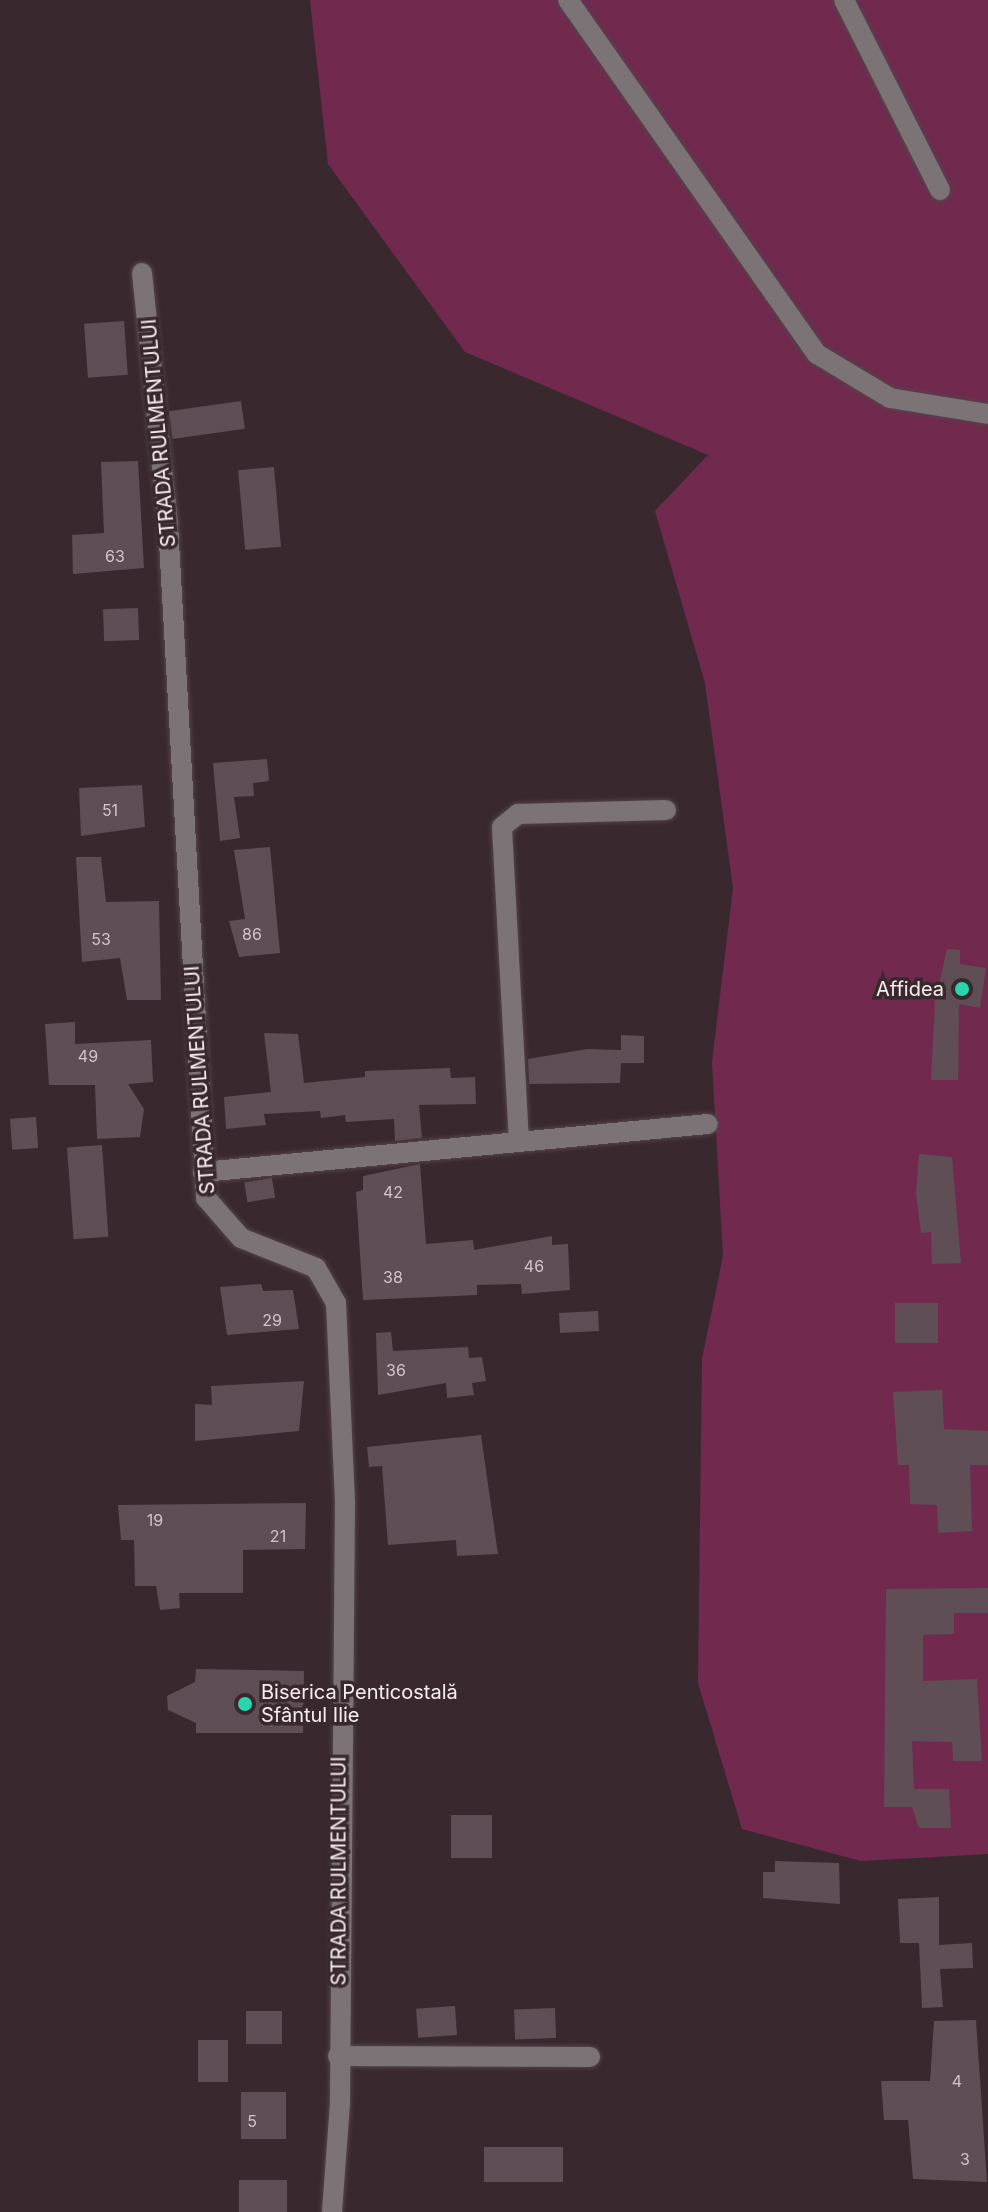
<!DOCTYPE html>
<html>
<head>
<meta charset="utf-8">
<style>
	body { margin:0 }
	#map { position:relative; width:988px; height:2212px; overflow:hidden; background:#39292f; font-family:Inter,sans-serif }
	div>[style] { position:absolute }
	.green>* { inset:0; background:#712a4e }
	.building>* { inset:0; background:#5f4e55; transform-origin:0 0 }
	.roads { filter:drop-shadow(0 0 2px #54444a) drop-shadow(0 0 2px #54444a) }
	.minor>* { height:20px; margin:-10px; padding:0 10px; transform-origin:10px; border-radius:10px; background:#7c7376 }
	.dots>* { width:22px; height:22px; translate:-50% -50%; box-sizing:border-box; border:4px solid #39292f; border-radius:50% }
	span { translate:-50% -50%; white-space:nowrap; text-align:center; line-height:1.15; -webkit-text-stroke:7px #39292f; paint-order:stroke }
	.number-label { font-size:16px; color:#d1c4c9 }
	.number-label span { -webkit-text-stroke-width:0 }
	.street-label { font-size:20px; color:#f7ecf0 }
	.poi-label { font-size:20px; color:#f7ecf0 }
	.right { translate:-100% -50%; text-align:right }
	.left { translate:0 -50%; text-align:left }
</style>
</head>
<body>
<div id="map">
	<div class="green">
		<div style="clip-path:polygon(310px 0,988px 0,988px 1854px,861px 1861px,742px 1829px,698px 1683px,702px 1359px,723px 1256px,712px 1062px,733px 888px,705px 683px,655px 511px,708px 455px,465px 352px,328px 164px)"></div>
	</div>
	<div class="building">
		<div style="left:124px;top:321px;width:54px;height:40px;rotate:86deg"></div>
		<div style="left:241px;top:401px;width:28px;height:73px;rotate:82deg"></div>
		<div style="clip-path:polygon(138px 461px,144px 568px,73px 574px,72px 535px,104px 533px,101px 462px)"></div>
		<div style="left:274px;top:467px;width:80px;height:36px;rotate:85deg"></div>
		<div style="left:138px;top:608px;width:32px;height:35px;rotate:88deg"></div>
		<div style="clip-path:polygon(267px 759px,269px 781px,253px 783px,254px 796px,234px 797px,240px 838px,220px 841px,213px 763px)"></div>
		<div style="clip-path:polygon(142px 785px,145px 827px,81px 836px,79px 788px)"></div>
		<div style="clip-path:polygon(270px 847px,280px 953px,239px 957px,229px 921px,245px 919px,234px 850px)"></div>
		<div style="clip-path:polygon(76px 857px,101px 857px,106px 902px,159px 901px,161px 1000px,127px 1000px,120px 958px,82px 962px)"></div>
		<div style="clip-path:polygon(947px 949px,960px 950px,960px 964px,986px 968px,980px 1008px,959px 1004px,958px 1080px,931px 1080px,935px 1001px)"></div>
		<div style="clip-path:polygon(75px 1022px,75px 1044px,151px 1040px,153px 1082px,128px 1084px,144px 1109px,140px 1137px,97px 1139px,95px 1085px,49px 1085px,45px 1024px)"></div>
		<div style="clip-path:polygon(264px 1033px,298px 1034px,304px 1083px,365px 1077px,365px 1071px,450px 1068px,451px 1078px,475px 1077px,476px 1104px,419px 1105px,422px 1138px,395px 1141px,394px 1119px,346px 1122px,345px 1115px,321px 1118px,320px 1111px,264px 1114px,266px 1125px,226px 1129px,224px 1097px,271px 1092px)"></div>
		<div style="clip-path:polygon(621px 1035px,644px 1036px,644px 1063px,621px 1063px,620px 1083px,529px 1084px,528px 1059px,587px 1049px,621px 1050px,621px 1060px)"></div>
		<div style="left:36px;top:1117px;width:31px;height:26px;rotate:86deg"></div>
		<div style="left:102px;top:1145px;width:92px;height:35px;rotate:86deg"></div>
		<div style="clip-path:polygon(919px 1154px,952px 1157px,961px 1263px,932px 1264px,931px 1232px,921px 1233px,916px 1194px)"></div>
		<div style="clip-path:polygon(420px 1164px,426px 1244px,473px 1240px,474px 1250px,552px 1236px,552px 1245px,568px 1244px,570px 1290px,522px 1294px,521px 1284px,477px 1285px,477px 1295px,363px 1300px,356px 1192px,363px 1190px,363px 1176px)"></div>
		<div style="left:272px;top:1178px;width:20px;height:28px;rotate:81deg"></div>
		<div style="clip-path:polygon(261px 1284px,263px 1291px,293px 1290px,299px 1329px,227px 1335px,220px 1287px)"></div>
		<div style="left:895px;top:1303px;width:43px;height:40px"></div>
		<div style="left:598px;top:1311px;width:20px;height:39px;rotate:87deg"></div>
		<div style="clip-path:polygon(391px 1332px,393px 1351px,468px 1347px,469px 1358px,482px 1357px,486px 1381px,472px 1383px,474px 1395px,447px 1398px,446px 1383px,378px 1395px,376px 1333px)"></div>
		<div style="clip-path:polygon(304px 1381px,299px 1431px,195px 1441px,195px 1404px,212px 1405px,211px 1386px)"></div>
		<div style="clip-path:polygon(942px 1390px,944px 1429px,988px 1431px,988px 1465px,970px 1465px,972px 1531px,938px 1533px,937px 1505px,910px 1504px,909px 1465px,898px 1465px,893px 1392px)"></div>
		<div style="clip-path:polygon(481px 1435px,498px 1554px,457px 1556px,456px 1540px,388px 1545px,382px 1466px,369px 1467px,367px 1447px)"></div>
		<div style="clip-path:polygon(306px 1503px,305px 1549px,243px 1550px,243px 1593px,179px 1593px,180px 1608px,160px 1610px,156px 1586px,135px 1586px,134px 1540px,121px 1540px,118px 1505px)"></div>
		<div style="clip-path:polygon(988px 1588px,988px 1613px,954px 1613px,954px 1634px,923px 1635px,923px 1681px,977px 1679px,982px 1761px,953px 1761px,952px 1742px,912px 1741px,914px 1789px,949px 1789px,951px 1828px,919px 1828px,912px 1807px,884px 1807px,886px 1589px)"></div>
		<div style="clip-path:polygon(196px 1669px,304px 1671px,303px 1733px,196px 1733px,196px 1723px,168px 1710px,167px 1696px,195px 1682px)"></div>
		<div style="left:451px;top:1815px;width:41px;height:43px"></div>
		<div style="clip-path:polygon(775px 1861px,839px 1863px,840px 1904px,763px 1898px,763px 1872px,775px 1872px)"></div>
		<div style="clip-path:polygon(939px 1897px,939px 1945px,972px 1943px,973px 1968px,940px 1969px,943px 2007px,922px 2008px,919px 1943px,900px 1943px,898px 1899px)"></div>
		<div style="left:455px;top:2006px;width:29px;height:39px;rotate:86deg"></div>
		<div style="left:555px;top:2008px;width:30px;height:41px;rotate:88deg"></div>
		<div style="left:246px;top:2011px;width:36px;height:33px"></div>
		<div style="clip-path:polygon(976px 2020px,987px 2182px,913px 2179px,908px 2120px,884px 2120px,881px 2081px,930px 2081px,934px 2021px)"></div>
		<div style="left:198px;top:2040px;width:30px;height:42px"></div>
		<div style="left:241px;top:2092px;width:45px;height:47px"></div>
		<div style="left:484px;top:2147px;width:79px;height:35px"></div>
		<div style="left:239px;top:2180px;width:48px;height:32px"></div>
	</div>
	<div class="roads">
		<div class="minor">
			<div style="left:568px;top:0;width:433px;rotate:54.9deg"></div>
			<div style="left:817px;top:354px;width:85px;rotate:31.1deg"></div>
			<div style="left:890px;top:398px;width:99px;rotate:9.3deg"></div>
			<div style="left:844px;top:0;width:213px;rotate:63.2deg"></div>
			<div style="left:142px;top:273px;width:252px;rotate:84.1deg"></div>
			<div style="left:168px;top:524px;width:675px;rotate:86.77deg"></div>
			<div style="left:206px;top:1198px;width:53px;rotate:48.8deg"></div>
			<div style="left:241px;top:1238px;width:81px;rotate:21.8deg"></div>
			<div style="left:316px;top:1268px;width:40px;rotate:60.3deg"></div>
			<div style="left:336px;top:1303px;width:200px;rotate:87.4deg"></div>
			<div style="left:345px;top:1503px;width:600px;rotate:90.48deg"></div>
			<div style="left:340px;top:2103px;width:109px;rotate:94.2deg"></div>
			<div style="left:519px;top:1142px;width:315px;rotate:-93.1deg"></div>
			<div style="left:502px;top:827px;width:21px;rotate:-39deg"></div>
			<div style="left:518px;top:814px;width:148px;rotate:-1.5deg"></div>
			<div style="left:203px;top:1172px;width:507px;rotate:-5.43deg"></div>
			<div style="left:338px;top:2056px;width:252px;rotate:0.2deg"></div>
		</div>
	</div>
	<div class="dots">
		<div style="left:962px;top:989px;background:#29d5ac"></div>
		<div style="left:245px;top:1704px;background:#29d5ac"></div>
	</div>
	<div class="number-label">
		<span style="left:115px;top:556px">63</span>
		<span style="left:110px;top:810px">51</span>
		<span style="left:252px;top:934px">86</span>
		<span style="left:101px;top:939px">53</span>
		<span style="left:88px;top:1056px">49</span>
		<span style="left:393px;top:1192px">42</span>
		<span style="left:534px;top:1266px">46</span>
		<span style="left:393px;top:1277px">38</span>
		<span style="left:272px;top:1320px">29</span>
		<span style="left:396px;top:1370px">36</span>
		<span style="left:155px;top:1520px">19</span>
		<span style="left:278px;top:1536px">21</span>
		<span style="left:957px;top:2081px">4</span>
		<span style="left:252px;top:2121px">5</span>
		<span style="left:965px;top:2159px">3</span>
	</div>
	<div class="street-label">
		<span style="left:159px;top:433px;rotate:-95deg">STRADA RULMENTULUI</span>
		<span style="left:200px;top:1080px;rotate:-94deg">STRADA RULMENTULUI</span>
		<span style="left:339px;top:1871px;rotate:-90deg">STRADA RULMENTULUI</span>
	</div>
	<div class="poi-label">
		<span class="right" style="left:944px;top:989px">Affidea</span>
		<span class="left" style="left:261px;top:1704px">Biserica Penticostală<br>Sfântul Ilie</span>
	</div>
</div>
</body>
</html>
